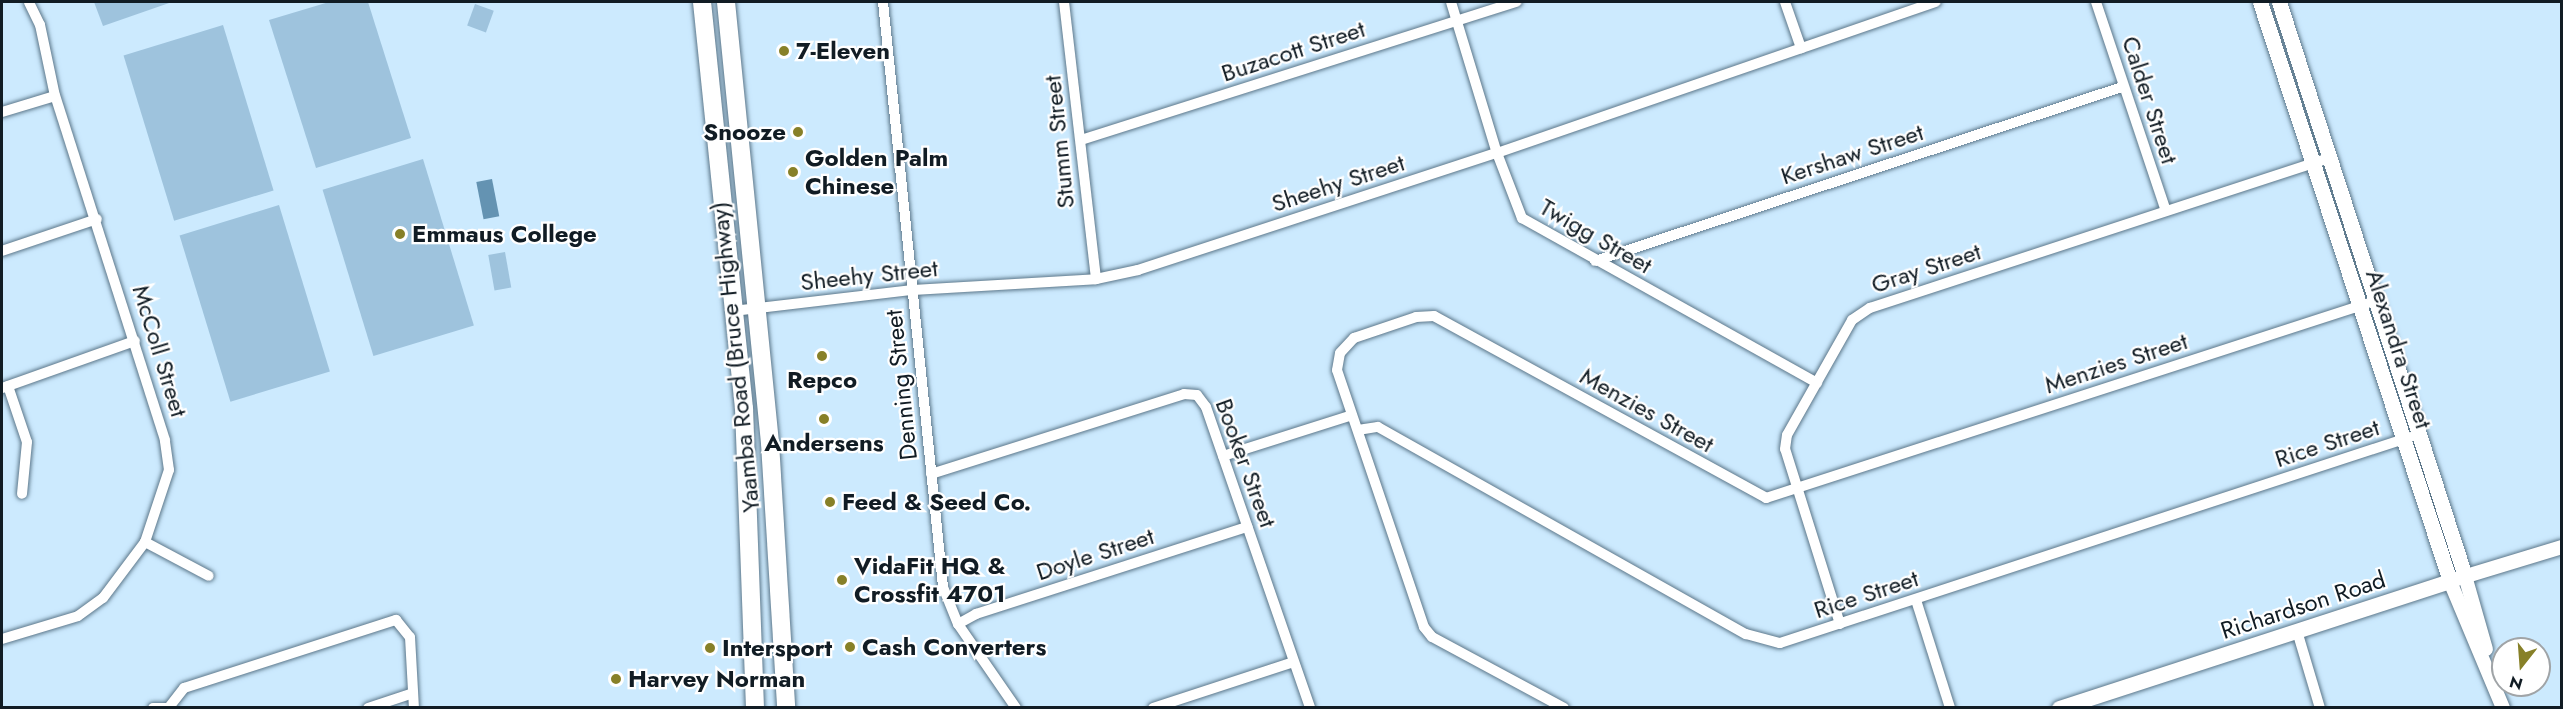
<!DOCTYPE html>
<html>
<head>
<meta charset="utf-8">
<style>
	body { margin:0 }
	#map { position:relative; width:2563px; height:709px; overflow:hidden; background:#cceafe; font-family:Jost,sans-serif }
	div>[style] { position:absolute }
	.green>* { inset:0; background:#9ec3dd; transform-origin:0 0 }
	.water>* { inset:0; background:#6493b2; transform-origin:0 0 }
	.roads { filter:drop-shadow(0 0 2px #5c778a) drop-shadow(0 0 2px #5c778a) }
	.minor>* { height:10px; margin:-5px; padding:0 5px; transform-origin:5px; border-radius:5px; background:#fff }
	.tertiary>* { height:14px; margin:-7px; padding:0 7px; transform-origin:7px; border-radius:7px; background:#fff }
	.secondary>* { height:15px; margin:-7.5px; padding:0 7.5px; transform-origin:7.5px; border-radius:7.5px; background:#fff }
	.trunk>* { height:18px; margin:-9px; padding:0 9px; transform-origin:9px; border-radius:9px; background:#fff }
	.dots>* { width:16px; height:16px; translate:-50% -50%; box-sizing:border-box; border:3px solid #fff; border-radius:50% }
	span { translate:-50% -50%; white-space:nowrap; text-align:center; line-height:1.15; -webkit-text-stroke:4.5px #fff; paint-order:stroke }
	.poi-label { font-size:24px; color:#111c24; font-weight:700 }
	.left { translate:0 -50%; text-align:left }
	.right { translate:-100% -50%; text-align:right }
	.street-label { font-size:24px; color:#111c24 }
	.frame { position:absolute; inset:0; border:3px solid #111c24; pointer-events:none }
	.north { position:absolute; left:2491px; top:637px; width:60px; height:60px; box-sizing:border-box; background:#fff; border:2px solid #a0a4a7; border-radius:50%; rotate:197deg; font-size:16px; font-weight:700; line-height:24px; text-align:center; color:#111c24 }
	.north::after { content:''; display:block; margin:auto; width:21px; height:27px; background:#878028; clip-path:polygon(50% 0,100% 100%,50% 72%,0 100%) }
</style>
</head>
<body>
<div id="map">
	<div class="green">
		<div style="clip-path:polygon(94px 2px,172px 2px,103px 26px)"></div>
		<div style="clip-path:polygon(329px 2px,368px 2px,411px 138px,316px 168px,269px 20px)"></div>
		<div style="left:475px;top:4px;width:20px;height:23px;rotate:20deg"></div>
		<div style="left:223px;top:25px;width:173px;height:104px;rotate:73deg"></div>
		<div style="left:423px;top:159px;width:174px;height:105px;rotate:73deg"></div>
		<div style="left:279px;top:205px;width:174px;height:104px;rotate:73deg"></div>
		<div style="left:505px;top:252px;width:36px;height:17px;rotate:80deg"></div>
	</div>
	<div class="water">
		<div style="left:492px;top:179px;width:38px;height:16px;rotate:79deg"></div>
	</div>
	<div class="roads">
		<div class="minor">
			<div style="left:883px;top:2px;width:588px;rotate:84.14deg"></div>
			<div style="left:943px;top:587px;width:40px;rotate:68deg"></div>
			<div style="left:958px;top:624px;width:102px;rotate:55.4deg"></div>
			<div style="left:1064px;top:2px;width:279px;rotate:83.4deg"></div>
			<div style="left:1451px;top:2px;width:158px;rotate:73.1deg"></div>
			<div style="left:1497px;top:153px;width:70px;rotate:69deg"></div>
			<div style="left:1522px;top:218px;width:338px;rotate:29.2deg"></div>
			<div style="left:1785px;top:2px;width:49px;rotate:70.8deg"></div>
			<div style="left:2096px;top:2px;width:220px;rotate:71.5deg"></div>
			<div style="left:2px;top:112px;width:55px;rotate:-16.8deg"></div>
			<div style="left:1081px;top:140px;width:457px;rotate:-17.6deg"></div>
			<div style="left:2px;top:251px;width:100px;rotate:-18.6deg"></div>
			<div style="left:1595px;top:261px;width:555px;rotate:-18.27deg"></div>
			<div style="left:733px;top:311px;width:181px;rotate:-6.7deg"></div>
			<div style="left:913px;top:290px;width:183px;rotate:-3.4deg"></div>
			<div style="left:1096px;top:279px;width:43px;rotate:-12.1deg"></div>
			<div style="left:1138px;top:270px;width:378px;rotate:-18.1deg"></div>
			<div style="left:1497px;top:153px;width:464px;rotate:-19deg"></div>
			<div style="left:8px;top:386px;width:59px;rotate:71.3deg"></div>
			<div style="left:27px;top:442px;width:52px;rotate:95.5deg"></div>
			<div style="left:2px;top:388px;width:141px;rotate:-19.5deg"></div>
			<div style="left:1358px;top:430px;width:20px;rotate:-9deg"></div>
			<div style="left:1378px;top:427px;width:422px;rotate:29.4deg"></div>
			<div style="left:1746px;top:634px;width:35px;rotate:15deg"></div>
			<div style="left:1780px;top:643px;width:663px;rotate:-18.11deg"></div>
			<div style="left:1223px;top:456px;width:135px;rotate:-17.6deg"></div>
			<div style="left:931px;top:474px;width:265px;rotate:-17.5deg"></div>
			<div style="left:1184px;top:394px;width:13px;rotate:4deg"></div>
			<div style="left:1197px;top:395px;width:15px;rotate:53deg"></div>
			<div style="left:1206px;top:407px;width:318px;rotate:70.9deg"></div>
			<div style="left:145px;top:542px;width:72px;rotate:28deg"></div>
			<div style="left:1916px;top:600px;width:113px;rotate:72.5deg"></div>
			<div style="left:958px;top:624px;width:21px;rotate:-29deg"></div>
			<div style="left:976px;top:614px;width:285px;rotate:-17.8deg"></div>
			<div style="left:1840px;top:624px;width:183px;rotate:-107.4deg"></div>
			<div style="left:1785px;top:449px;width:14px;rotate:-82deg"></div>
			<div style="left:1787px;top:435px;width:132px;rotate:-60.5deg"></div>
			<div style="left:1852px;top:320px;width:22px;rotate:-34deg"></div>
			<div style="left:1870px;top:308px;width:482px;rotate:-18.1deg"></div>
			<div style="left:2297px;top:631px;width:80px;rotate:73.4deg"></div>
			<div style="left:2px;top:639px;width:79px;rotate:-16.8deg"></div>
			<div style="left:78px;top:616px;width:31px;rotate:-36deg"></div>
			<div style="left:103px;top:598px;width:70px;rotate:-53.1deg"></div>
			<div style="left:145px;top:542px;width:76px;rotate:-71.6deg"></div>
			<div style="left:169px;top:470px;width:30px;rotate:-98deg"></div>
			<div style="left:165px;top:440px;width:361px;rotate:-107.7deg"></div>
			<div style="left:55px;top:96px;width:73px;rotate:-101.9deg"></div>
			<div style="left:40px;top:25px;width:25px;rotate:-116deg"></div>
			<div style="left:170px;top:706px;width:23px;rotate:-52deg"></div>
			<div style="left:184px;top:688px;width:223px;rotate:-17.8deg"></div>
			<div style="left:396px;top:620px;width:22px;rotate:51deg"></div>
			<div style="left:410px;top:637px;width:71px;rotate:86.8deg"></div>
			<div style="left:153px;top:708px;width:18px"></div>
			<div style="left:368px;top:708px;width:47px;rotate:-18.4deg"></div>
			<div style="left:1153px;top:708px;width:148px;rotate:-18.1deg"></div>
			<div style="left:1564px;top:708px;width:150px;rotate:-151.7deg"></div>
			<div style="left:1432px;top:637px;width:13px;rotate:-129deg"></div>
			<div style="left:1424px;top:627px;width:271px;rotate:-108.7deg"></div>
			<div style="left:1337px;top:370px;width:17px;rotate:-80deg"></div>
			<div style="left:1340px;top:353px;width:21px;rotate:-47deg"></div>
			<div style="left:1354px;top:338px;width:65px;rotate:-18.7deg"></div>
			<div style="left:1416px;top:317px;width:18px;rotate:-3deg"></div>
			<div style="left:1434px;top:316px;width:379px;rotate:28.7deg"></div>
			<div style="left:1766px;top:498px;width:631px;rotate:-17.92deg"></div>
		</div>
		<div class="tertiary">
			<div style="left:2465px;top:576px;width:76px;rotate:74deg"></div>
			<div style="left:2503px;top:708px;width:138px;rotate:-112.7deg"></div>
			<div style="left:2450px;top:581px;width:117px;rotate:-16.9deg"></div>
		</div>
		<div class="secondary">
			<div style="left:2279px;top:2px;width:603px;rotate:72.05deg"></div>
			<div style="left:2059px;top:708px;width:411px;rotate:-18deg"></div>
			<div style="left:2450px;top:581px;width:609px;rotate:-108.17deg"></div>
		</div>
		<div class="trunk">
			<div style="left:702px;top:2px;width:408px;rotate:84.1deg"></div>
			<div style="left:744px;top:408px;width:300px;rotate:87.9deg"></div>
			<div style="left:726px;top:2px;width:443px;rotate:84.3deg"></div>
			<div style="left:770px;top:443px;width:265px;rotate:86.5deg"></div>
		</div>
	</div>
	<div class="dots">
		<div style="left:784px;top:51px;background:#878028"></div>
		<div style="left:798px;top:132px;background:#878028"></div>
		<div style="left:793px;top:172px;background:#878028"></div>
		<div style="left:400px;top:234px;background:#878028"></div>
		<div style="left:822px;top:356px;background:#878028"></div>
		<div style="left:824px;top:419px;background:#878028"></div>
		<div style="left:830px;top:502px;background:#878028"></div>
		<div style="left:842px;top:580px;background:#878028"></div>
		<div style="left:850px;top:647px;background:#878028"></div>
		<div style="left:710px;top:648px;background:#878028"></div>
		<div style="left:616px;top:679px;background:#878028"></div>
	</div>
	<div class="poi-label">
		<span class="left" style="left:796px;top:51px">7-Eleven</span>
		<span class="right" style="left:786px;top:132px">Snooze</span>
		<span class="left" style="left:805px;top:172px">Golden Palm<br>Chinese</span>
		<span class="left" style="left:412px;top:234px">Emmaus College</span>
		<span style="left:822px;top:380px">Repco</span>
		<span style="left:824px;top:443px">Andersens</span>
		<span class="left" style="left:842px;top:502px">Feed &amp; Seed Co.</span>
		<span class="left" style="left:854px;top:580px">VidaFit HQ &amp;<br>Crossfit 4701</span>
		<span class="left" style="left:862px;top:647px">Cash Converters</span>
		<span class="left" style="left:722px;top:648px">Intersport</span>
		<span class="left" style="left:628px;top:679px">Harvey Norman</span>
	</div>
	<div class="street-label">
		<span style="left:1293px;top:51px;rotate:-18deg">Buzacott Street</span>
		<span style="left:2150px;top:100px;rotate:72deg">Calder Street</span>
		<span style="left:1059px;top:142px;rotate:-96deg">Stumm Street</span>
		<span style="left:1852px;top:154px;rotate:-18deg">Kershaw Street</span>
		<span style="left:1338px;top:183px;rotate:-18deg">Sheehy Street</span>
		<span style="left:1596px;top:236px;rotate:30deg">Twigg Street</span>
		<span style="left:1926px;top:268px;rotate:-18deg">Gray Street</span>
		<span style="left:869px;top:275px;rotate:-6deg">Sheehy Street</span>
		<span style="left:2399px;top:349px;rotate:72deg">Alexandra Street</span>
		<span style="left:160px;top:351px;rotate:73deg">McColl Street</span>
		<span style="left:735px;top:357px;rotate:-96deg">Yaamba Road (Bruce Highway)</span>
		<span style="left:2116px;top:363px;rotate:-18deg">Menzies Street</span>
		<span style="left:901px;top:385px;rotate:-96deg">Denning Street</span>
		<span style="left:1647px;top:410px;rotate:29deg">Menzies Street</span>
		<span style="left:2327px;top:443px;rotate:-18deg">Rice Street</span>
		<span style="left:1246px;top:463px;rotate:70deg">Booker Street</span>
		<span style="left:1095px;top:554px;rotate:-18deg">Doyle Street</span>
		<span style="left:1866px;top:594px;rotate:-18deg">Rice Street</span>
		<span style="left:2303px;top:605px;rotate:-18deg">Richardson Road</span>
	</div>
	<div class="frame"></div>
	<div class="north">N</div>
</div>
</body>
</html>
